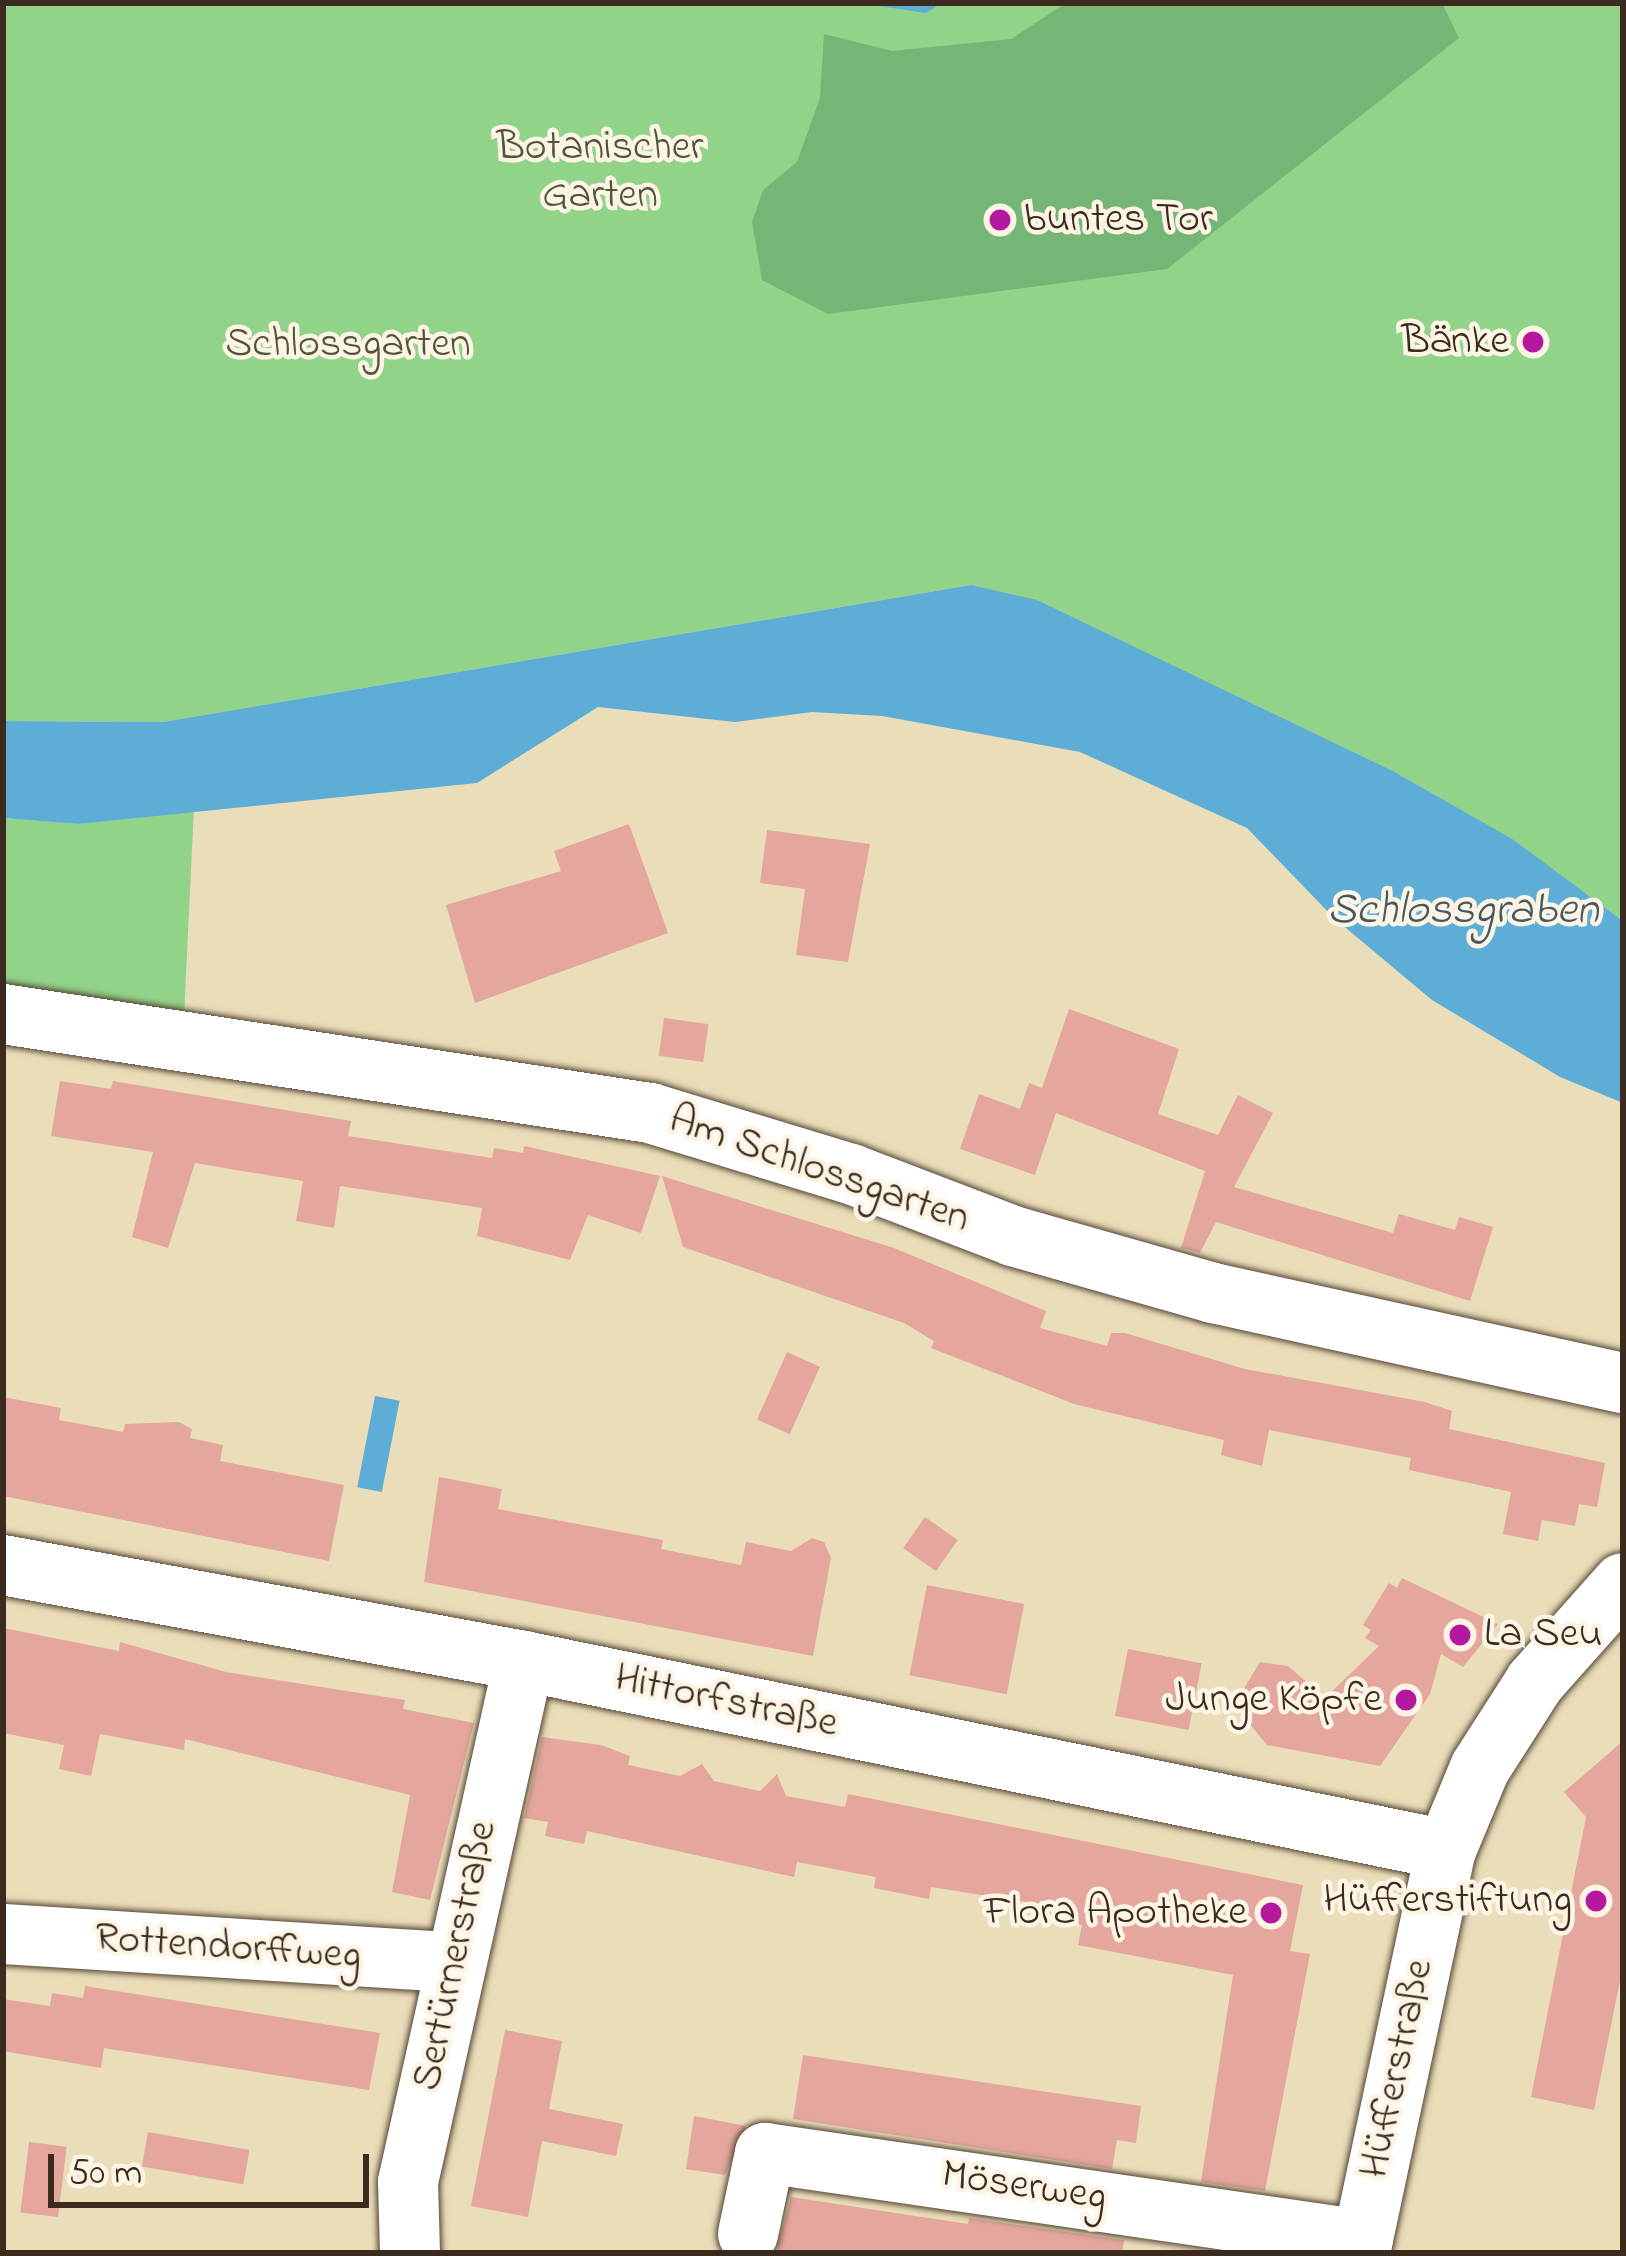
<!DOCTYPE html>
<html>
<head>
<meta charset="utf-8">
<style>
	body { margin:0 }
	#map { position:relative; width:1626px; height:2256px; overflow:hidden; background:#eadeba; font-family:"Indie Flower",sans-serif }
	div>[style] { position:absolute }
	.green>* { inset:0; background:#92d38a }
	.forest>* { inset:0; background:#75b576 }
	.water>* { inset:0; background:#5dadd7; transform-origin:0 0 }
	.building>* { inset:0; background:#e4a69d; transform-origin:0 0 }
	.roads { filter:drop-shadow(0 0 3px #554535) drop-shadow(0 0 3px #554535) }
	.minor>* { height:60px; margin:-30px; padding:0 30px; transform-origin:30px; border-radius:30px; background:#fff }
	.dots>* { width:33px; height:33px; translate:-50% -50%; box-sizing:border-box; border:6px solid #fcf5e5; border-radius:50% }
	span { translate:-50% -50%; white-space:nowrap; text-align:center; line-height:1.15; -webkit-text-stroke:9px #fcf5e5; paint-order:stroke }
	.park-label { font-size:42px; color:#515439 }
	.poi-label { font-size:42px; color:#3b2a1e }
	.left { translate:0 -50%; text-align:left }
	.right { translate:-100% -50%; text-align:right }
	.street-label { font-size:42px; color:#3b2a1e }
	.water-label { font-size:45px; color:#47585f; font-style:italic }
	.frame { position:absolute; inset:0; border:6px solid #3b2a1e; pointer-events:none }
	.scale { position:absolute; left:48px; top:2154px; width:321px; height:54px; box-sizing:border-box; border:6px solid #3b2a1e; border-top:0; padding-left:15px; font-size:36px; line-height:42px; white-space:nowrap; color:#3b2a1e; -webkit-text-stroke:9px #fcf5e5; paint-order:stroke }
</style>
</head>
<body>
<div id="map">
	<div class="green">
		<div style="clip-path:polygon(3px 3px,1623px 3px,1623px 921px,1511px 839px,1393px 771px,1037px 601px,971px 585px,163px 722px,3px 721px)"></div>
		<div style="clip-path:polygon(194px 807px,184px 1017px,3px 992px,3px 818px,78px 824px)"></div>
	</div>
	<div class="forest">
		<div style="clip-path:polygon(1066px 3px,1442px 3px,1459px 38px,1167px 269px,828px 314px,762px 280px,752px 222px,763px 190px,797px 162px,820px 98px,824px 34px,892px 51px,1011px 39px)"></div>
	</div>
	<div class="water">
		<div style="clip-path:polygon(859px 3px,941px 3px,926px 13px)"></div>
		<div style="clip-path:polygon(971px 585px,1037px 600px,1393px 771px,1512px 839px,1623px 921px,1623px 1103px,1560px 1077px,1432px 1000px,1334px 918px,1247px 828px,1080px 752px,882px 716px,812px 712px,735px 722px,598px 707px,477px 783px,78px 824px,3px 818px,3px 721px,163px 722px)"></div>
		<div style="left:375px;top:1396px;width:25px;height:93px;rotate:11deg"></div>
	</div>
	<div class="building">
		<div style="clip-path:polygon(629px 824px,668px 933px,475px 1003px,446px 905px,561px 871px,554px 851px)"></div>
		<div style="clip-path:polygon(767px 830px,870px 844px,848px 962px,796px 955px,805px 889px,760px 883px)"></div>
		<div style="clip-path:polygon(1069px 1009px,1179px 1049px,1158px 1114px,1218px 1135px,1238px 1095px,1273px 1113px,1234px 1187px,1393px 1233px,1399px 1214px,1455px 1230px,1459px 1217px,1493px 1227px,1470px 1301px,1216px 1222px,1200px 1253px,1181px 1248px,1205px 1171px,1056px 1113px,1035px 1175px,960px 1149px,979px 1094px,1020px 1109px,1029px 1083px,1042px 1088px)"></div>
		<div style="left:664px;top:1018px;width:45px;height:38px;rotate:8deg"></div>
		<div style="clip-path:polygon(60px 1081px,111px 1089px,113px 1081px,351px 1121px,348px 1136px,492px 1158px,494px 1148px,523px 1153px,524px 1146px,660px 1176px,641px 1233px,588px 1215px,570px 1260px,477px 1236px,482px 1208px,340px 1186px,334px 1228px,296px 1221px,303px 1181px,195px 1163px,168px 1248px,132px 1237px,153px 1152px,51px 1136px)"></div>
		<div style="clip-path:polygon(662px 1176px,894px 1248px,1046px 1311px,1040px 1328px,1107px 1346px,1111px 1333px,1125px 1333px,1245px 1369px,1425px 1402px,1452px 1411px,1449px 1429px,1605px 1463px,1597px 1507px,1579px 1504px,1575px 1526px,1542px 1520px,1538px 1541px,1503px 1534px,1511px 1492px,1409px 1470px,1411px 1458px,1269px 1430px,1262px 1466px,1221px 1455px,1224px 1440px,1074px 1404px,931px 1348px,934px 1341px,904px 1323px,683px 1247px)"></div>
		<div style="left:787px;top:1352px;width:36px;height:74px;rotate:24deg"></div>
		<div style="clip-path:polygon(3px 1397px,61px 1408px,59px 1420px,123px 1432px,125px 1424px,179px 1422px,192px 1429px,190px 1438px,223px 1445px,220px 1461px,344px 1485px,329px 1561px,3px 1496px)"></div>
		<div style="clip-path:polygon(439px 1477px,502px 1489px,498px 1509px,663px 1540px,661px 1549px,741px 1565px,746px 1542px,791px 1551px,812px 1538px,824px 1542px,831px 1558px,813px 1656px,424px 1582px)"></div>
		<div style="left:925px;top:1517px;width:40px;height:38px;rotate:35deg"></div>
		<div style="clip-path:polygon(1402px 1578px,1498px 1624px,1463px 1667px,1441px 1654px,1430px 1694px,1380px 1766px,1267px 1745px,1234px 1705px,1260px 1662px,1288px 1666px,1325px 1698px,1379px 1646px,1365px 1638px,1371px 1630px,1363px 1625px,1389px 1583px,1397px 1588px)"></div>
		<div style="left:927px;top:1585px;width:99px;height:92px;rotate:11deg"></div>
		<div style="clip-path:polygon(3px 1628px,119px 1651px,120px 1642px,226px 1672px,405px 1700px,403px 1709px,474px 1723px,430px 1900px,392px 1892px,410px 1795px,185px 1739px,184px 1750px,100px 1734px,91px 1776px,59px 1769px,64px 1745px,3px 1733px)"></div>
		<div style="left:1128px;top:1649px;width:75px;height:68px;rotate:11deg"></div>
		<div style="clip-path:polygon(542px 1737px,601px 1745px,630px 1756px,628px 1765px,680px 1776px,702px 1764px,714px 1781px,760px 1791px,777px 1774px,786px 1796px,845px 1807px,848px 1794px,1303px 1885px,1290px 1951px,1310px 1954px,1265px 2191px,1201px 2182px,1233px 1975px,1078px 1945px,1082px 1925px,1049px 1918px,1052px 1906px,931px 1887px,929px 1899px,874px 1888px,876px 1877px,797px 1862px,794px 1877px,587px 1831px,584px 1844px,545px 1836px,548px 1822px,524px 1818px)"></div>
		<div style="clip-path:polygon(1623px 1741px,1623px 1966px,1594px 2110px,1531px 2097px,1586px 1817px,1564px 1792px)"></div>
		<div style="clip-path:polygon(85px 1986px,380px 2033px,369px 2090px,104px 2048px,101px 2068px,3px 2051px,3px 1999px,50px 2006px,52px 1993px,83px 1998px)"></div>
		<div style="clip-path:polygon(505px 2030px,562px 2041px,549px 2109px,623px 2124px,616px 2156px,542px 2141px,528px 2217px,471px 2206px)"></div>
		<div style="clip-path:polygon(803px 2055px,1141px 2106px,1136px 2143px,1117px 2140px,1112px 2169px,793px 2119px)"></div>
		<div style="clip-path:polygon(694px 2116px,746px 2126px,725px 2175px,686px 2169px)"></div>
		<div style="left:148px;top:2132px;width:103px;height:35px;rotate:10deg"></div>
		<div style="left:29px;top:2142px;width:38px;height:71px;rotate:7deg"></div>
		<div style="clip-path:polygon(791px 2197px,968px 2224px,969px 2218px,1124px 2240px,1122px 2253px,776px 2253px)"></div>
	</div>
	<div class="roads">
		<div class="minor">
			<div style="left:3px;top:1014px;width:655px;rotate:8.7deg"></div>
			<div style="left:650px;top:1113px;width:210px;rotate:16.9deg"></div>
			<div style="left:851px;top:1174px;width:173px;rotate:20.9deg"></div>
			<div style="left:1013px;top:1236px;width:208px;rotate:15.9deg"></div>
			<div style="left:1213px;top:1293px;width:420px;rotate:12.4deg"></div>
			<div style="left:3px;top:1565px;width:530px;rotate:10.44deg"></div>
			<div style="left:524px;top:1661px;width:941px;rotate:11.58deg"></div>
			<div style="left:3px;top:1934px;width:450px;rotate:3.6deg"></div>
			<div style="left:748px;top:2234px;width:83px;rotate:-78.1deg"></div>
			<div style="left:765px;top:2153px;width:604px;rotate:8.28deg"></div>
			<div style="left:410px;top:2253px;width:71px;rotate:-91.6deg"></div>
			<div style="left:408px;top:2182px;width:534px;rotate:-77.45deg"></div>
			<div style="left:1360px;top:2253px;width:412px;rotate:-78deg"></div>
			<div style="left:1446px;top:1850px;width:89px;rotate:-67.5deg"></div>
			<div style="left:1480px;top:1768px;width:102px;rotate:-57.4deg"></div>
			<div style="left:1535px;top:1682px;width:132px;rotate:-48.4deg"></div>
		</div>
	</div>
	<div class="dots">
		<div style="left:1000px;top:220px;background:#b5179e"></div>
		<div style="left:1533px;top:342px;background:#b5179e"></div>
		<div style="left:1460px;top:1635px;background:#b5179e"></div>
		<div style="left:1406px;top:1700px;background:#b5179e"></div>
		<div style="left:1596px;top:1901px;background:#b5179e"></div>
		<div style="left:1271px;top:1913px;background:#b5179e"></div>
	</div>
	<div class="park-label">
		<span style="left:600px;top:172px">Botanischer<br>Garten</span>
		<span style="left:348px;top:345px">Schlossgarten</span>
	</div>
	<div class="poi-label">
		<span class="left" style="left:1024px;top:220px">buntes Tor</span>
		<span class="right" style="left:1509px;top:342px">Bänke</span>
		<span class="left" style="left:1484px;top:1635px">La Seu</span>
		<span class="right" style="left:1382px;top:1700px">Junge Köpfe</span>
		<span class="right" style="left:1572px;top:1901px">Hüfferstiftung</span>
		<span class="right" style="left:1247px;top:1913px">Flora Apotheke</span>
	</div>
	<div class="street-label">
		<span style="left:819px;top:1170px;rotate:19deg">Am Schlossgarten</span>
		<span style="left:726px;top:1702px;rotate:12deg">Hittorfstraße</span>
		<span style="left:228px;top:1948px;rotate:4deg">Rottendorffweg</span>
		<span style="left:456px;top:1956px;rotate:-78deg">Sertürnerstraße</span>
		<span style="left:1398px;top:2069px;rotate:-78deg">Hüfferstraße</span>
		<span style="left:1024px;top:2187px;rotate:8deg">Möserweg</span>
	</div>
	<div class="water-label">
		<span style="left:1463px;top:912px">Schlossgraben</span>
	</div>
	<div class="frame"></div>
	<div class="scale">50 m</div>
</div>
</body>
</html>
